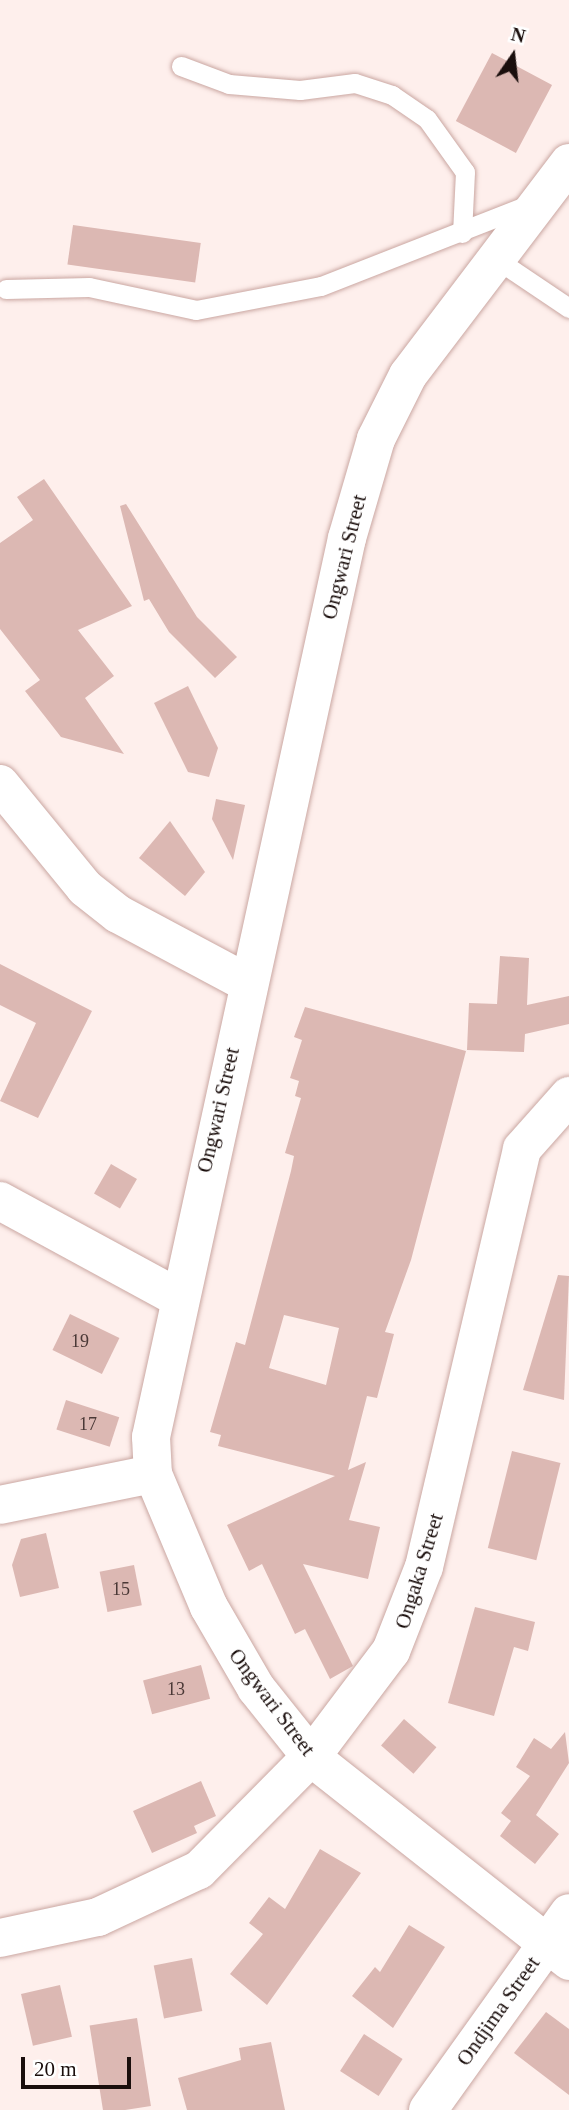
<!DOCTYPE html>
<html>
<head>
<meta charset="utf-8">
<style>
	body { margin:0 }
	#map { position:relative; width:569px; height:2110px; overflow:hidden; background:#feefec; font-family:Georgia,serif }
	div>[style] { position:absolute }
	.building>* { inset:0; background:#dcb8b3; transform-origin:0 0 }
	.roads { filter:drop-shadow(0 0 2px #caa7a2) drop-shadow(0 0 2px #caa7a2) }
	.service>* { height:19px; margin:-9.5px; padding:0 9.5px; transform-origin:9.5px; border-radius:9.5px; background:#fff }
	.minor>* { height:38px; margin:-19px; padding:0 19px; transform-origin:19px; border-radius:19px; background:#fff }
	span { translate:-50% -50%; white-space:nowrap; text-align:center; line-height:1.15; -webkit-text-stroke:7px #fff; paint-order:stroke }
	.number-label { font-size:18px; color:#4a3836 }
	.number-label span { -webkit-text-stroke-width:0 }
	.street-label { font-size:21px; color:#1a0e0c }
	.north { position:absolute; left:478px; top:21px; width:70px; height:70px; -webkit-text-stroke:5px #fff; paint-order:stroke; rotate:14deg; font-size:19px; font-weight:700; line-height:28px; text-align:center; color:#1a0e0c }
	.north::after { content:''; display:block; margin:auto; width:24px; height:32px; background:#1a0e0c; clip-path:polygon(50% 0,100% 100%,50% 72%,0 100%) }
	.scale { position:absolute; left:21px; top:2057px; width:110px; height:32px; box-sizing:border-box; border:4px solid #1a0e0c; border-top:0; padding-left:9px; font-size:21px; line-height:24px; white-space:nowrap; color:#1a0e0c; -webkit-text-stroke:5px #fff; paint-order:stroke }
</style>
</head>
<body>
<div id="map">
	<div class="building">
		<div style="left:492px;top:53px;width:68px;height:77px;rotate:28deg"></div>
		<div style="left:73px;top:225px;width:129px;height:40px;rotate:8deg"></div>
		<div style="clip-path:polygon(44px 479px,132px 606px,78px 630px,114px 676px,85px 698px,124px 754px,61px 737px,25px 691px,40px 680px,0 629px,0 543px,33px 520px,17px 497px)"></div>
		<div style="clip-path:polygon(126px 504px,197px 617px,237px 657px,215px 678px,169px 632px,149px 599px,144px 601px,120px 506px)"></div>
		<div style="clip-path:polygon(188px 686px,218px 748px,209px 777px,188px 772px,154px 703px)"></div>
		<div style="clip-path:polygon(216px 799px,245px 805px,233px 860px,212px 819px)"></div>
		<div style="clip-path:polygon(170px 821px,205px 872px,185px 896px,139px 858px)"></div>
		<div style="clip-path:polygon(500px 956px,529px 958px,527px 1005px,569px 996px,569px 1024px,525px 1034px,524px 1052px,467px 1050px,469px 1003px,497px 1004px)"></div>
		<div style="clip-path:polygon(0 964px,92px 1011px,38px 1118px,0 1101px,36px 1023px,0 1005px)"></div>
		<div style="clip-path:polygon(evenodd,305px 1007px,466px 1051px,411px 1260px,385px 1332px,394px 1334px,377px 1398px,367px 1396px,348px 1470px,366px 1462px,349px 1520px,380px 1527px,368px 1579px,303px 1564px,353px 1666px,330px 1679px,305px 1629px,295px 1634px,262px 1564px,249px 1571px,227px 1525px,335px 1476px,218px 1446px,221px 1435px,210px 1432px,236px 1342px,245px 1345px,291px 1171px,294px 1156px,285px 1153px,301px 1098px,295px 1096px,299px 1081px,290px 1078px,302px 1040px,294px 1037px,305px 1007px,284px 1315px,339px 1328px,326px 1385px,269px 1368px,284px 1315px)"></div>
		<div style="left:111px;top:1164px;width:30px;height:34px;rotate:30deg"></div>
		<div style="clip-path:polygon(558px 1275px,569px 1276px,564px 1400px,523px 1390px)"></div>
		<div style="left:70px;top:1314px;width:55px;height:40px;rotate:26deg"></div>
		<div style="left:66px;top:1400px;width:56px;height:31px;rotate:18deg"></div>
		<div style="left:512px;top:1451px;width:50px;height:100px;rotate:14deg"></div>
		<div style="clip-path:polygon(46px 1533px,59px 1588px,20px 1597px,12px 1565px,21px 1539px)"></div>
		<div style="left:134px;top:1565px;width:41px;height:35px;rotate:79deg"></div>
		<div style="clip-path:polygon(475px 1607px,535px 1622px,528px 1651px,514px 1647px,494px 1716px,448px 1703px)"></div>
		<div style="left:201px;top:1665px;width:35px;height:60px;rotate:75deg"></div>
		<div style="left:404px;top:1719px;width:43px;height:35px;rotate:41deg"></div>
		<div style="clip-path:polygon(565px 1732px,569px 1763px,536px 1815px,559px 1834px,535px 1864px,500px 1836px,511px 1821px,501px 1813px,530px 1776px,516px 1767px,534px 1738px,551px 1749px)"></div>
		<div style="clip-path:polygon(201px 1781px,216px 1816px,194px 1826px,197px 1833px,152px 1853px,133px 1811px)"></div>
		<div style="clip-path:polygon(320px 1849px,361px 1873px,267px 2005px,230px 1974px,263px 1934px,249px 1923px,269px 1897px,285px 1909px)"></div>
		<div style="clip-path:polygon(409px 1925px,445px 1947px,393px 2028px,352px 1996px,375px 1967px,380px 1972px)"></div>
		<div style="left:192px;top:1958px;width:54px;height:39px;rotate:79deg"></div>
		<div style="left:60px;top:1985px;width:53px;height:40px;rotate:77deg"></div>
		<div style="clip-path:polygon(546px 2012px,569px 2029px,569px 2095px,514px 2053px)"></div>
		<div style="left:137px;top:2018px;width:89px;height:48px;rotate:81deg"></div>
		<div style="left:364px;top:2034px;width:46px;height:44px;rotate:33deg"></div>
		<div style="clip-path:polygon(271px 2042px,285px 2110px,187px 2110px,178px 2078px,241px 2060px,239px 2048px)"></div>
	</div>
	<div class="roads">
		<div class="service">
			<div style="left:181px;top:66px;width:51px;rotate:20.6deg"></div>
			<div style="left:229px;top:84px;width:71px;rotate:4.8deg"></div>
			<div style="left:300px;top:90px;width:55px;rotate:-7.3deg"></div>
			<div style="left:355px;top:83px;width:39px;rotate:18deg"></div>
			<div style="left:392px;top:95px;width:42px;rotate:34.4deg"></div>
			<div style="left:427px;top:119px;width:65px;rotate:54.4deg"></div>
			<div style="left:465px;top:172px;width:61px;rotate:92.8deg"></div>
			<div style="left:496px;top:259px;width:88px;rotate:33.9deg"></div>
			<div style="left:6px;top:289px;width:83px;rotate:-1.4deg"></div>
			<div style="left:89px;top:287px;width:109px;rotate:12.1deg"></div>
			<div style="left:196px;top:310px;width:127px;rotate:-10.9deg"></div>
			<div style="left:321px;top:286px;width:222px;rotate:-21.4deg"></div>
		</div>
		<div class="minor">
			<div style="left:569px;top:163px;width:266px;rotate:127.2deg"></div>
			<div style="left:408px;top:375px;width:72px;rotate:116.6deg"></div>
			<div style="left:376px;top:439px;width:103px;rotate:106.3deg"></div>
			<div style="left:347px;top:538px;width:920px;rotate:102.3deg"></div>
			<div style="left:151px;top:1437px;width:37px;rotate:87deg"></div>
			<div style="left:153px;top:1474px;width:144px;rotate:67.2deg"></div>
			<div style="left:209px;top:1607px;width:94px;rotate:59.9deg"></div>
			<div style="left:256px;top:1688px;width:88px;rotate:51.4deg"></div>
			<div style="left:311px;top:1757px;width:329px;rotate:38.3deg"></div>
			<div style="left:0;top:784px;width:134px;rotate:50.7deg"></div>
			<div style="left:85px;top:888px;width:42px;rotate:38.2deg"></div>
			<div style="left:118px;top:914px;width:146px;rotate:28.1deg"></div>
			<div style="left:0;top:1201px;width:201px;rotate:28.5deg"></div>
			<div style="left:0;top:1505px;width:156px;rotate:-11.5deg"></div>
			<div style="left:0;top:1938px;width:100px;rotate:-12.1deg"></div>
			<div style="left:98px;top:1917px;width:111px;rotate:-25deg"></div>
			<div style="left:199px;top:1870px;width:159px;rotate:-45.3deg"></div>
			<div style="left:311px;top:1757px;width:133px;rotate:-53deg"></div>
			<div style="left:391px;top:1651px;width:90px;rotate:-68.6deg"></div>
			<div style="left:424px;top:1567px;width:429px;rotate:-76.8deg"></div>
			<div style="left:522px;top:1149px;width:71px;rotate:-48.4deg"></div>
			<div style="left:428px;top:2110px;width:242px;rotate:-54.4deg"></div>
		</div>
	</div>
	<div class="number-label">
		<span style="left:80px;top:1341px">19</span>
		<span style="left:88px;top:1424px">17</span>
		<span style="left:121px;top:1589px">15</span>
		<span style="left:176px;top:1689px">13</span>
	</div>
	<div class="street-label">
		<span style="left:344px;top:557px;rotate:-76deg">Ongwari Street</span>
		<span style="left:218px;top:1110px;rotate:-77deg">Ongwari Street</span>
		<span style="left:419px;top:1571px;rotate:-73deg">Ongaka Street</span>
		<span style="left:272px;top:1702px;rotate:53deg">Ongwari Street</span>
		<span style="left:498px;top:2011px;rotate:-55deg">Ondjima Street</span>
	</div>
	<div class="north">N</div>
	<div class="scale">20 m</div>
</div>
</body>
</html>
